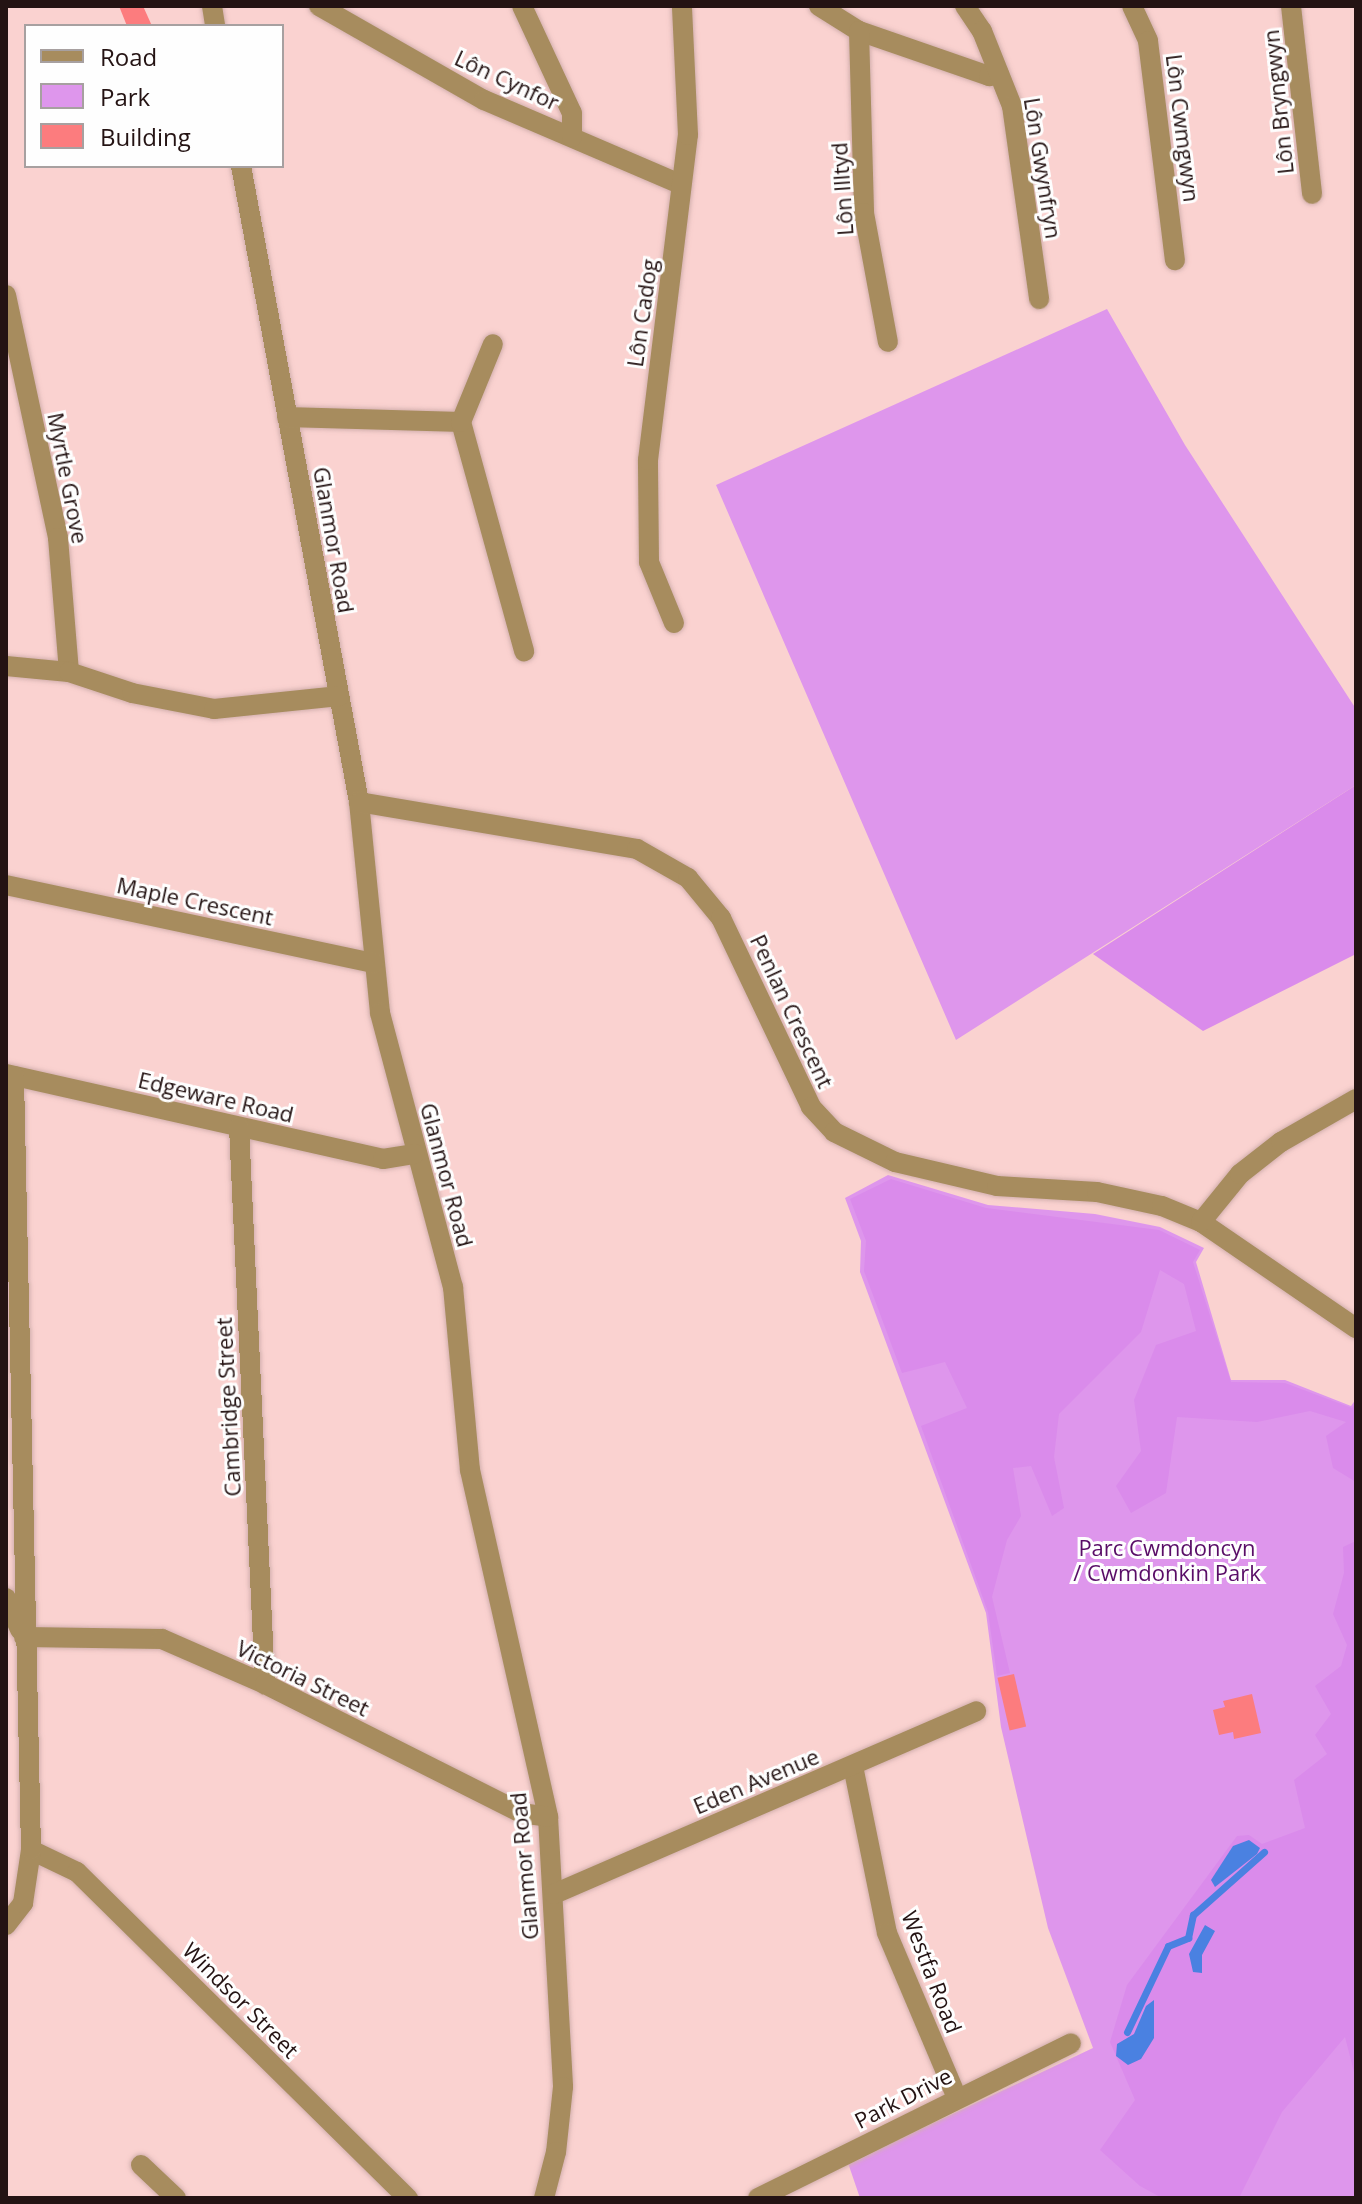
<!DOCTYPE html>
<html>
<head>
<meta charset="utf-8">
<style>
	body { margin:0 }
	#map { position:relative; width:1362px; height:2204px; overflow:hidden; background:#fad2d0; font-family:"Open Sans",sans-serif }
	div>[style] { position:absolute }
	.green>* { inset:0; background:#de96ec }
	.forest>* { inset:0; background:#da8beb }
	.water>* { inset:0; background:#4a81e1 }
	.stream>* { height:7px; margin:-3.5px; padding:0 3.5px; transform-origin:3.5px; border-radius:3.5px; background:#4a81e1 }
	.building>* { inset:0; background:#fc7c7e; transform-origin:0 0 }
	.roads { filter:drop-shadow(0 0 2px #d3b0ae) drop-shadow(0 0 2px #d3b0ae) }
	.minor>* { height:20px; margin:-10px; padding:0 10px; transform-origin:10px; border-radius:10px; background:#a78c5e }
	span { translate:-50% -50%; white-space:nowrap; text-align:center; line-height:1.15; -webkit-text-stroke:6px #fefefe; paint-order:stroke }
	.street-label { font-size:22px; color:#241313 }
	.park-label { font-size:22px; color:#590d67 }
	.frame { position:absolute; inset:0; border:8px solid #241313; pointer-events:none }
	.legend { position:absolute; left:24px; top:24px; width:260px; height:144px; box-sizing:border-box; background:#fefefe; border:2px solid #a7a0a0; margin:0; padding:10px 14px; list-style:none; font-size:24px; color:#241313 }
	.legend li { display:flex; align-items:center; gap:16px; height:40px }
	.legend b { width:40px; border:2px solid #a7a0a0 }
</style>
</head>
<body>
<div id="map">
	<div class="green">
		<div style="clip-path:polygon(1107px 309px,1185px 445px,1356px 709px,1356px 785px,956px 1040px,716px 485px)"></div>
		<div style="clip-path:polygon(888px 1175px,988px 1205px,1095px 1214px,1160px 1227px,1204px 1248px,1196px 1262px,1231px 1380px,1285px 1380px,1351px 1406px,1356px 1399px,1356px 2198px,860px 2198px,848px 2163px,1093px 2048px,1048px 1928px,1001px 1727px,986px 1613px,860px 1272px,861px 1241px,845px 1198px)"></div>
	</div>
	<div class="forest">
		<div style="clip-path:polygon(1356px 785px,1356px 954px,1203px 1031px,1093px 954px)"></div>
		<div style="clip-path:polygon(891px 1179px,986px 1208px,1159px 1230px,1200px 1250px,1193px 1262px,1231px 1382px,1285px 1383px,1352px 1408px,1356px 1403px,1356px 1482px,1333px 1468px,1326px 1436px,1346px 1422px,1310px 1411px,1257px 1422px,1177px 1417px,1166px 1493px,1131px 1513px,1116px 1486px,1141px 1451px,1134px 1400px,1156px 1345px,1196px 1331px,1184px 1284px,1160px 1270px,1141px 1332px,1059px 1414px,1054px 1457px,1064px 1508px,1052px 1516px,1031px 1466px,1013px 1468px,1021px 1516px,1007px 1540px,992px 1597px,1010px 1673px,997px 1676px,988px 1612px,921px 1426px,967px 1408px,945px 1362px,902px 1373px,864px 1271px,866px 1241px,850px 1199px)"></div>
		<div style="clip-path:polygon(1356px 1541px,1356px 2080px,1345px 2037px,1282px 2112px,1239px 2198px,1162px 2198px,1140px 2186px,1100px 2150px,1135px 2100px,1110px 2042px,1127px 1985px,1237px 1836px,1249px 1835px,1262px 1844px,1305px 1828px,1294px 1780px,1327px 1754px,1315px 1735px,1331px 1714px,1315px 1686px,1341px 1666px,1347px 1645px,1333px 1614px,1344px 1573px,1343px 1547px)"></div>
	</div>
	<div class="water">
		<div style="clip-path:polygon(1249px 1840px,1260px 1848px,1257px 1854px,1215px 1887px,1211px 1880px,1233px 1846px)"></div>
		<div style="clip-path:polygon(1205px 1925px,1215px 1931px,1202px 1955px,1202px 1973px,1193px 1972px,1189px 1954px)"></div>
		<div style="clip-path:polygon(1154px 2000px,1154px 2038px,1141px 2059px,1128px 2065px,1116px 2056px,1117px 2044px,1134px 2034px,1146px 2006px)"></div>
	</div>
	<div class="stream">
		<div style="left:1127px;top:2032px;width:95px;rotate:-64.5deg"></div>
		<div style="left:1168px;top:1946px;width:22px;rotate:-22deg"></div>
		<div style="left:1188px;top:1938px;width:24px;rotate:-78deg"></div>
		<div style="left:1193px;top:1915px;width:95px;rotate:-41.6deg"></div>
	</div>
	<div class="building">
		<div style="clip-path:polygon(119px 6px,143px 6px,152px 26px,127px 26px)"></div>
		<div style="left:1014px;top:1674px;width:54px;height:17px;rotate:77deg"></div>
		<div style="clip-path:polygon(1252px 1694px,1261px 1733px,1234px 1739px,1233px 1732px,1219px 1735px,1213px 1710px,1225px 1707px,1223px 1701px)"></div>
	</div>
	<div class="roads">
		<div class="minor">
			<div style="left:212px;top:6px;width:20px;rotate:81deg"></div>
			<div style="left:319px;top:6px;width:190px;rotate:29.7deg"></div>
			<div style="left:484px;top:100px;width:213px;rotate:23.2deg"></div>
			<div style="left:522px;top:6px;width:118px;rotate:65deg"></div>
			<div style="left:572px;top:113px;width:24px;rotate:90deg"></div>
			<div style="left:819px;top:6px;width:47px;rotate:32deg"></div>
			<div style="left:859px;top:31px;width:138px;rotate:19.1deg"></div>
			<div style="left:989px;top:76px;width:10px;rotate:-11deg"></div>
			<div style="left:965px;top:6px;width:30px;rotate:56deg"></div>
			<div style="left:982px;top:31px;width:81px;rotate:68.2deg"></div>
			<div style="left:1012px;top:106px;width:195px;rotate:82deg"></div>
			<div style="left:1132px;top:6px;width:38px;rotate:65deg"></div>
			<div style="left:1148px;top:41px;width:221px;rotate:83deg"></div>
			<div style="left:1291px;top:6px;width:189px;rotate:83.6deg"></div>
			<div style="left:859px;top:31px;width:182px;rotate:88.4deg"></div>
			<div style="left:864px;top:213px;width:131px;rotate:79.5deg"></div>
			<div style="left:241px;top:166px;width:647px;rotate:79.49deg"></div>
			<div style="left:359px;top:802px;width:212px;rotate:84.3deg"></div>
			<div style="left:380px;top:1013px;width:284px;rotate:75.1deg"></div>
			<div style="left:453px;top:1287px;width:184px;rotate:84.7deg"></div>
			<div style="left:470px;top:1470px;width:356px;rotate:77.3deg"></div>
			<div style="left:548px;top:1817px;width:270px;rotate:86.8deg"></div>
			<div style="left:563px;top:2087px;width:65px;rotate:96.1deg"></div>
			<div style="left:556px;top:2152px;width:48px;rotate:104.6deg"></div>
			<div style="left:6px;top:295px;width:249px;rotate:77.9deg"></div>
			<div style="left:58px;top:538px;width:134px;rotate:85.3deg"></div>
			<div style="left:287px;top:417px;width:174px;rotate:1.6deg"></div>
			<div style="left:461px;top:422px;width:238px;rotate:74.6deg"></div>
			<div style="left:461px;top:422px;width:84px;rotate:-67.7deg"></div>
			<div style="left:674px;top:623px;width:66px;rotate:-112.3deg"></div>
			<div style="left:649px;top:562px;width:102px;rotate:-90.6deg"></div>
			<div style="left:648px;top:460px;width:327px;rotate:-83deg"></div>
			<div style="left:688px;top:135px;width:129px;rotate:-92.7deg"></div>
			<div style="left:6px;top:666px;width:63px;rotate:5.4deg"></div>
			<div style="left:69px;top:672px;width:66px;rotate:18.4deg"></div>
			<div style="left:132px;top:693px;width:84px;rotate:11deg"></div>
			<div style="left:214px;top:709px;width:126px;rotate:-5.9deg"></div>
			<div style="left:359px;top:802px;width:282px;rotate:9.6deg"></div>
			<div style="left:637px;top:849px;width:59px;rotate:29.6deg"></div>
			<div style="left:688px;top:878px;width:52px;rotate:50.5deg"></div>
			<div style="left:721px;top:918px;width:209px;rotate:64.5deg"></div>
			<div style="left:811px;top:1107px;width:34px;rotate:47deg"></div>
			<div style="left:834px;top:1132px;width:68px;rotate:26.2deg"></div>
			<div style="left:895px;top:1162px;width:105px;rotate:13.2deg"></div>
			<div style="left:997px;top:1186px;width:100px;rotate:3.4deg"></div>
			<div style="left:1097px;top:1192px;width:66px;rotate:12.2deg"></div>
			<div style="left:1162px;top:1206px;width:42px;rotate:22.3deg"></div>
			<div style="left:1201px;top:1222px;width:188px;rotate:34.4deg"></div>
			<div style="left:6px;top:885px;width:376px;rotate:12deg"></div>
			<div style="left:6px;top:1074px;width:386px;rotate:12.7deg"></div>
			<div style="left:383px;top:1159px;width:32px;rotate:-9deg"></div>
			<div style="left:239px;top:1127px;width:558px;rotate:87.33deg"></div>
			<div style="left:1201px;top:1222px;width:62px;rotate:-50.9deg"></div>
			<div style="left:1240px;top:1174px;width:52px;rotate:-38deg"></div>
			<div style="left:1281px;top:1142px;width:86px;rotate:-29.8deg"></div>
			<div style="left:6px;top:1598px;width:35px;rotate:66deg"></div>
			<div style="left:24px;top:1637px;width:138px;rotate:0.8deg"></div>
			<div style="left:162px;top:1639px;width:112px;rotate:23.6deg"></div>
			<div style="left:265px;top:1684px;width:287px;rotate:26.7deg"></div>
			<div style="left:521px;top:1813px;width:27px;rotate:8deg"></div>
			<div style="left:853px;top:1766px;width:170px;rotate:78.5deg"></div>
			<div style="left:887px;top:1933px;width:179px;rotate:67deg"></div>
			<div style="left:31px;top:1850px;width:51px;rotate:25.6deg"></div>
			<div style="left:77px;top:1872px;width:465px;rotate:44.6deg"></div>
			<div style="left:554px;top:1894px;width:460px;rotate:-23.4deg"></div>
			<div style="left:6px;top:1925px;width:28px;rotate:-52deg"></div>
			<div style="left:23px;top:1903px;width:54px;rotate:-81.4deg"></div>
			<div style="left:31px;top:1850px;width:774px;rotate:-91.26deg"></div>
			<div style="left:141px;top:2165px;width:48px;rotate:43.3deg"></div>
			<div style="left:758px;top:2198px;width:349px;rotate:-26.3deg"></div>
		</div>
	</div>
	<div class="street-label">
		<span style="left:507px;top:80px;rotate:25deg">Lôn Cynfor</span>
		<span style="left:1278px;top:102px;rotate:-96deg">Lôn Bryngwyn</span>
		<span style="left:1183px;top:128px;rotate:83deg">Lôn Cwmgwyn</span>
		<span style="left:1043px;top:168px;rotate:81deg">Lôn Gwynfryn</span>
		<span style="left:842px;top:189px;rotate:-94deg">Lôn Illtyd</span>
		<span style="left:642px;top:313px;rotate:-82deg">Lôn Cadog</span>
		<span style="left:68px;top:478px;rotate:79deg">Myrtle Grove</span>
		<span style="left:334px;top:540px;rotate:80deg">Glanmor Road</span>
		<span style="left:195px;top:901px;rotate:12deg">Maple Crescent</span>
		<span style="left:792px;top:1011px;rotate:65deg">Penlan Crescent</span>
		<span style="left:216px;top:1097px;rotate:13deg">Edgeware Road</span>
		<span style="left:447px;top:1175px;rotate:75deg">Glanmor Road</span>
		<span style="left:228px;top:1407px;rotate:-93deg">Cambridge Street</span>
		<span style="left:303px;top:1678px;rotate:26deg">Victoria Street</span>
		<span style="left:756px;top:1781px;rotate:-23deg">Eden Avenue</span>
		<span style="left:524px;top:1866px;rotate:-95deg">Glanmor Road</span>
		<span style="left:932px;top:1972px;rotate:69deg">Westfa Road</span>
		<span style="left:241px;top:2000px;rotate:45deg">Windsor Street</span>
		<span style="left:903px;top:2098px;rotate:-27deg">Park Drive</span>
	</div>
	<div class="park-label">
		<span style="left:1167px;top:1560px">Parc Cwmdoncyn<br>/ Cwmdonkin Park</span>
	</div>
	<div class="frame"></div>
	<ul class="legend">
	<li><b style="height:10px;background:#a78c5e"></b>Road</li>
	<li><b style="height:22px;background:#de96ec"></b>Park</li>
	<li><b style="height:22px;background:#fc7c7e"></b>Building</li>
	</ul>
</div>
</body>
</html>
